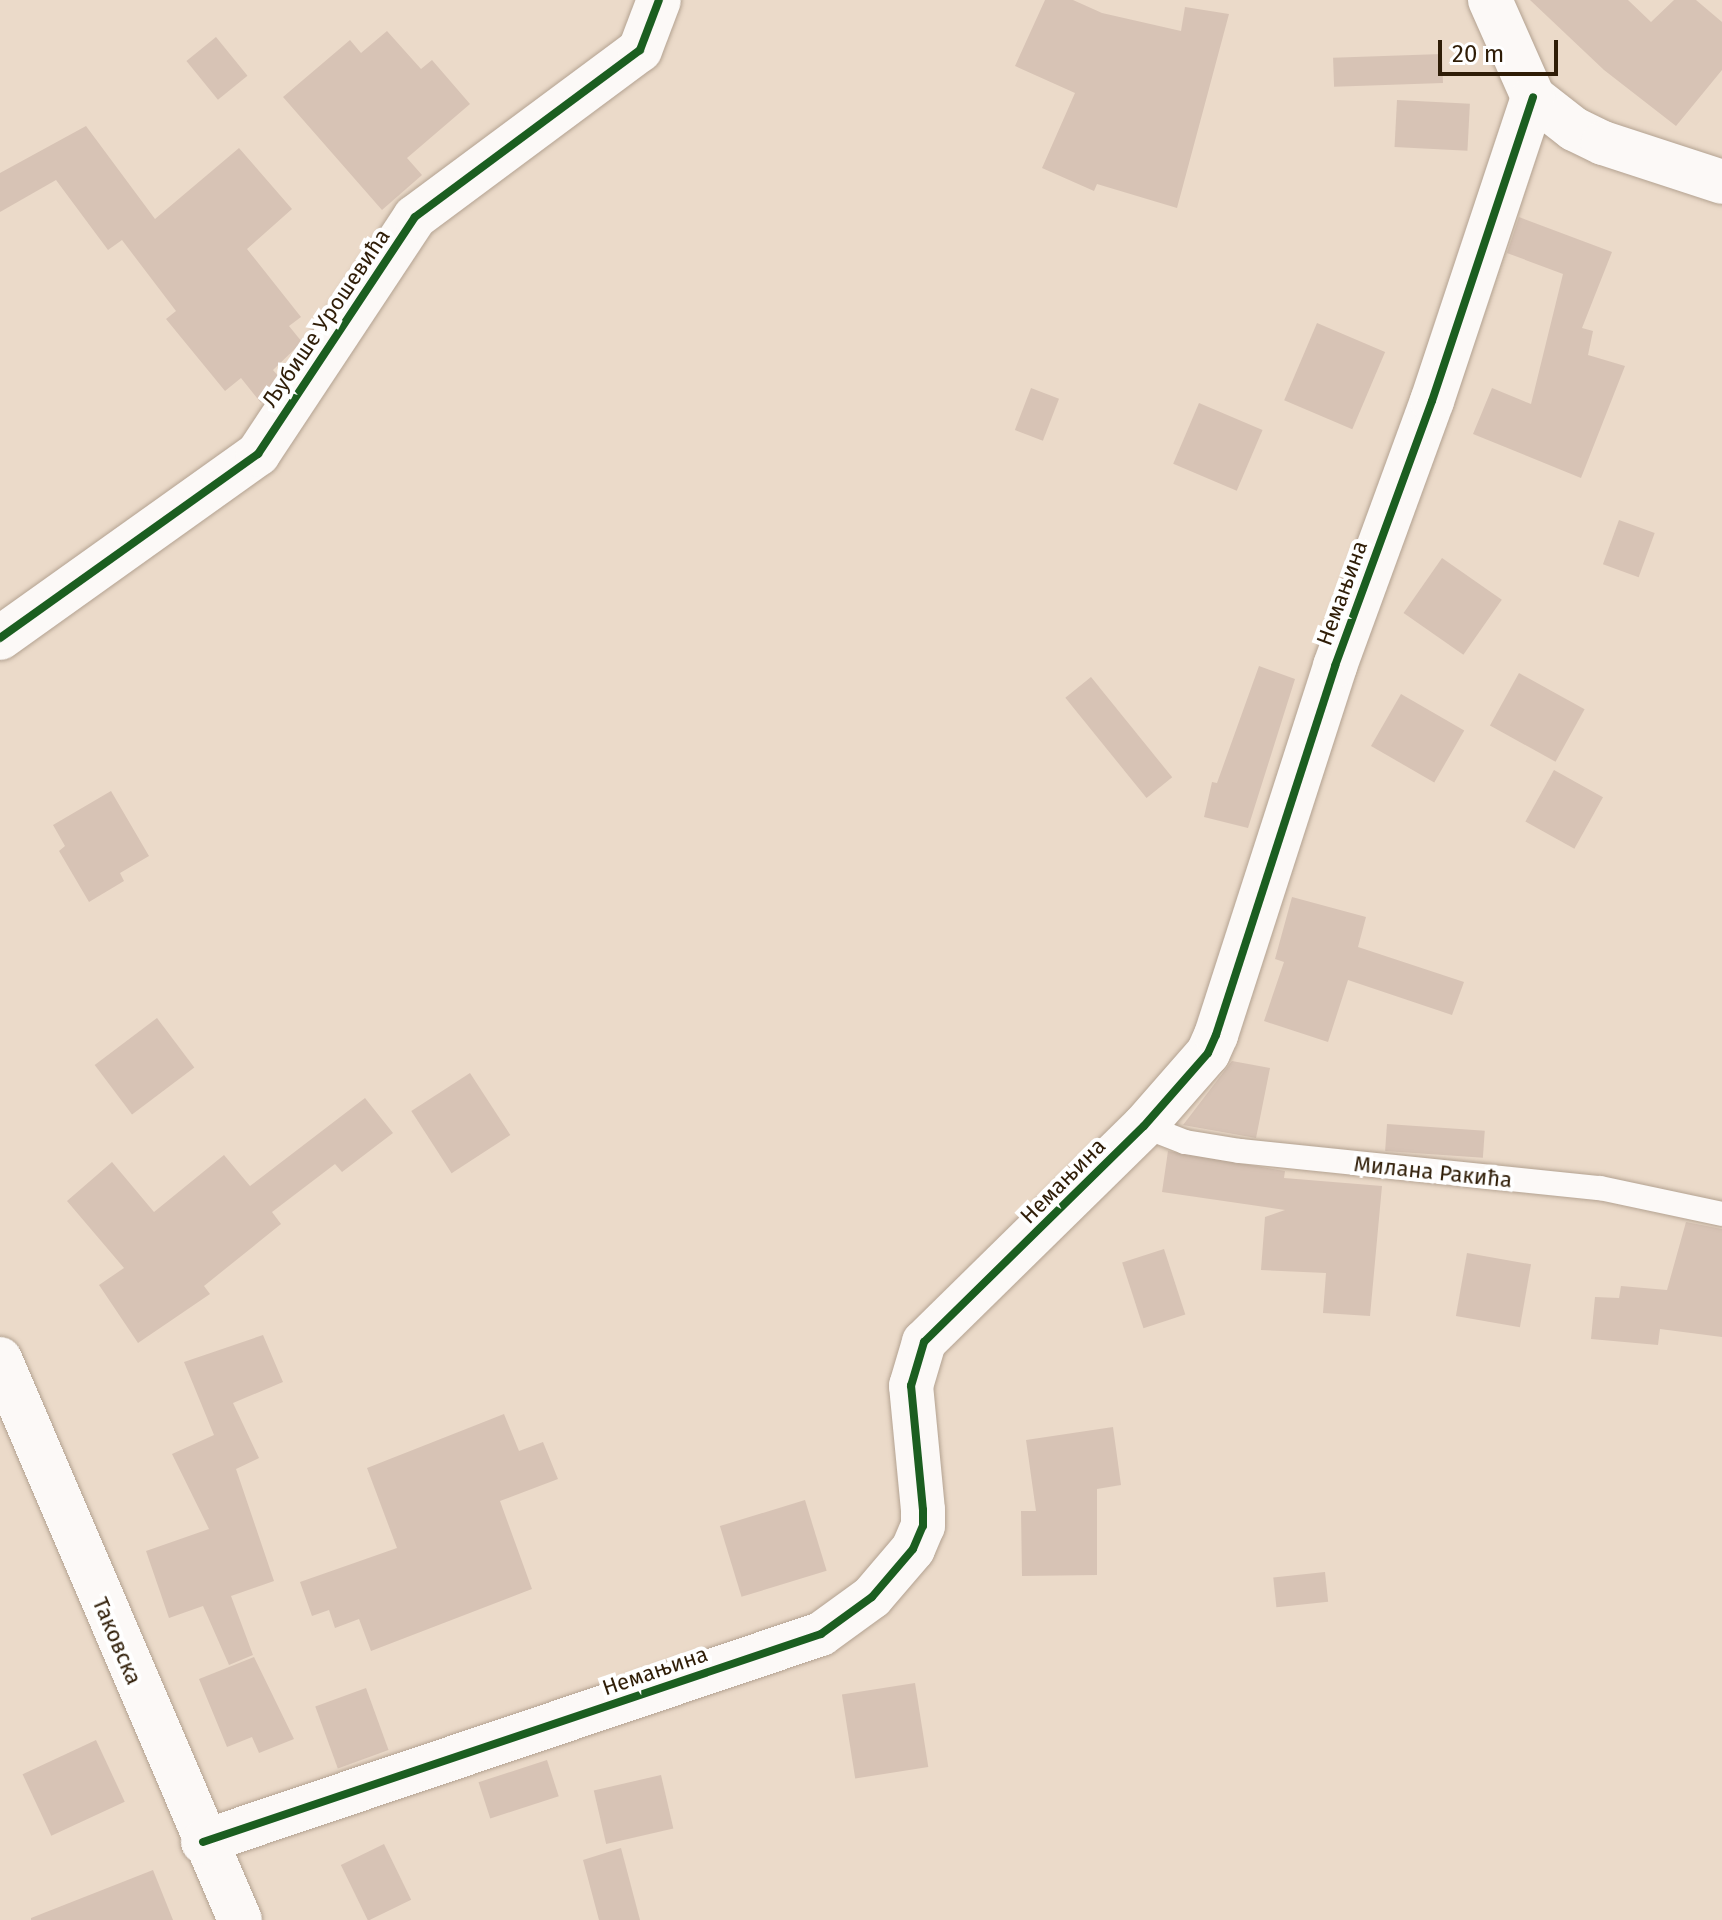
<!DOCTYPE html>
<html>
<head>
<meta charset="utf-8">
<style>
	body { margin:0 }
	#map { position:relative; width:1722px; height:1920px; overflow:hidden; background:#ebdac9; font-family:"Fira Sans",sans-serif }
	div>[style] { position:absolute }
	.building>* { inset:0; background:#d7c3b5; transform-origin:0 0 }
	.roads { filter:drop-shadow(0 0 2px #b3a291) drop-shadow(0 0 2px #b3a291) }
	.service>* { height:24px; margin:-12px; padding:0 12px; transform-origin:12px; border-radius:12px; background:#fcf9f7 }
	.minor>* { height:44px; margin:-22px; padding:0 22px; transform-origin:22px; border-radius:22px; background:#fcf9f7 }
	.cycleway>* { height:8px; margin:-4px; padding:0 4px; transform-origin:4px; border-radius:4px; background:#1b5e20 }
	span { translate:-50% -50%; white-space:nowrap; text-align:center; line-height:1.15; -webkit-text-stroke:8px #fff; paint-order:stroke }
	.street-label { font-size:22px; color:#2f1d07 }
	.scale { position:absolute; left:1438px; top:40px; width:120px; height:36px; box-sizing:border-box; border:4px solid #2f1d07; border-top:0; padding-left:10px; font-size:24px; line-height:28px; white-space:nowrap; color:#2f1d07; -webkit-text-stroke:6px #fff; paint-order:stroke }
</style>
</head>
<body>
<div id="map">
	<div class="building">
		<div style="clip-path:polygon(1045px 0,1073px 0,1102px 13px,1181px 31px,1185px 7px,1229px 14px,1177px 208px,1097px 184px,1094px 191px,1042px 168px,1075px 93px,1015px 66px)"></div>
		<div style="clip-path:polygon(1530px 0,1628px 0,1651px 22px,1674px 0,1696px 0,1722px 22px,1722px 70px,1676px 126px,1604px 70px)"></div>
		<div style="clip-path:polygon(387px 31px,421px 69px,432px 60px,470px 104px,407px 158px,422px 175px,382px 210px,283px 97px,350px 40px,361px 53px)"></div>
		<div style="left:216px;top:37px;width:50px;height:38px;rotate:51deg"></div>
		<div style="left:1442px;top:54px;width:29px;height:109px;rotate:88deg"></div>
		<div style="left:1397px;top:100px;width:73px;height:47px;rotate:3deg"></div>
		<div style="clip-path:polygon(86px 126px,155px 219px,239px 148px,292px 209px,247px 249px,301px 317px,289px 326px,302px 342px,273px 370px,279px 377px,261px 403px,241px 378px,225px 391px,166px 319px,176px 311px,122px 240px,108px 250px,56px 180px,0 212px,0 173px)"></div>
		<div style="clip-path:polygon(1519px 217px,1612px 252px,1582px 328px,1593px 331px,1588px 355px,1625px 366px,1581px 478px,1473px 434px,1492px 388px,1531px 404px,1563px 274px,1507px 253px)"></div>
		<div style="left:1317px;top:323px;width:74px;height:84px;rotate:23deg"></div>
		<div style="left:1031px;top:388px;width:30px;height:45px;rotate:21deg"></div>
		<div style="left:1199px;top:403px;width:69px;height:66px;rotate:23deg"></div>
		<div style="left:1619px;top:520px;width:38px;height:47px;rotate:20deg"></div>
		<div style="left:1442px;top:558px;width:73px;height:67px;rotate:35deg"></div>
		<div style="clip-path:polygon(1259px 666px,1295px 679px,1248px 828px,1204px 817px,1212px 782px,1217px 783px)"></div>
		<div style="left:1519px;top:673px;width:75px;height:60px;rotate:29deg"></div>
		<div style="left:1091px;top:677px;width:129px;height:33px;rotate:51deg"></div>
		<div style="left:1401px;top:694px;width:73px;height:60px;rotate:30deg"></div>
		<div style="left:1554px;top:770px;width:56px;height:59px;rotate:29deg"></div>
		<div style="clip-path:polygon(111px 791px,149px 856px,120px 873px,124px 881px,89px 902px,59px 851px,65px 846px,53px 825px)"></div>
		<div style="clip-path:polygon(1292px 897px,1366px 917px,1358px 947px,1464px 982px,1452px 1015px,1348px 980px,1328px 1042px,1264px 1021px,1284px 962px,1275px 959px)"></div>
		<div style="left:157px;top:1018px;width:62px;height:78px;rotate:53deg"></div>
		<div style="clip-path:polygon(1232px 1061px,1270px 1068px,1256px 1138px,1183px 1125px)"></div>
		<div style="left:470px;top:1073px;width:74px;height:70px;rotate:57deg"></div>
		<div style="clip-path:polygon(365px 1098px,393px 1133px,342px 1172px,335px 1164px,272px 1212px,281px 1224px,204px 1286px,210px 1294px,138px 1343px,99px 1285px,124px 1268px,67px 1201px,112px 1162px,154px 1212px,224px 1155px,250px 1186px)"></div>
		<div style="left:1387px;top:1124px;width:98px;height:27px;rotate:4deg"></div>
		<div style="clip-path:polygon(1168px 1151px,1285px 1171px,1284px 1178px,1382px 1186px,1370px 1316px,1323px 1313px,1326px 1273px,1261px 1270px,1265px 1217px,1285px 1210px,1162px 1192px)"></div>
		<div style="clip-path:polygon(1686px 1222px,1722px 1229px,1722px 1337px,1660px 1329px,1658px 1345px,1591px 1339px,1595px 1297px,1619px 1298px,1621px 1286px,1667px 1290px)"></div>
		<div style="left:1164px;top:1249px;width:69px;height:44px;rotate:72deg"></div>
		<div style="left:1467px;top:1253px;width:65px;height:64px;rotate:10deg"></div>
		<div style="clip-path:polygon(263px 1335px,283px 1382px,233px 1403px,259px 1458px,236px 1469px,274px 1581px,231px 1596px,253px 1655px,229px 1665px,203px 1606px,169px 1618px,146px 1551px,209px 1529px,172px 1454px,214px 1435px,184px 1362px)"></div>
		<div style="clip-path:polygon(504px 1414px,519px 1451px,543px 1442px,558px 1479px,500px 1501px,532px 1589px,371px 1651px,359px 1619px,335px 1628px,329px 1610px,312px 1616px,300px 1582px,397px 1548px,367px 1468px)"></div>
		<div style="clip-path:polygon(1113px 1427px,1121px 1485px,1097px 1489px,1097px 1575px,1022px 1576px,1021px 1511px,1036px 1511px,1026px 1440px)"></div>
		<div style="left:805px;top:1500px;width:74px;height:89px;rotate:73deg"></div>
		<div style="left:1325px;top:1572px;width:30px;height:52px;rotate:84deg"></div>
		<div style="clip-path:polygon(254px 1657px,294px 1739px,259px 1753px,252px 1737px,227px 1747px,199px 1679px)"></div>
		<div style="left:915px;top:1683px;width:85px;height:74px;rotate:81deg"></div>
		<div style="left:366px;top:1688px;width:66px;height:54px;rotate:70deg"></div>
		<div style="left:96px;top:1740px;width:68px;height:81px;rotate:65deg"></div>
		<div style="left:547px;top:1760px;width:38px;height:72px;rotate:72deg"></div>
		<div style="left:661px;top:1775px;width:55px;height:69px;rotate:77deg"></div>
		<div style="left:384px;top:1844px;width:62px;height:48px;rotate:64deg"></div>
		<div style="clip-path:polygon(621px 1848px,640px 1920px,599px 1920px,583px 1860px)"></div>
		<div style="clip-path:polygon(153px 1870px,173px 1920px,31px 1920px,31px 1918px)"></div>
	</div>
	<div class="roads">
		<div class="service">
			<div style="left:1144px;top:1126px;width:44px;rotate:21.3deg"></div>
			<div style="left:1185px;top:1142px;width:56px;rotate:9.3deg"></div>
			<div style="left:1240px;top:1151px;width:362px;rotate:5.9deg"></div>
			<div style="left:1600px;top:1188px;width:125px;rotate:12deg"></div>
		</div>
		<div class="minor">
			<div style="left:1490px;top:0;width:106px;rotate:66.1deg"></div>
			<div style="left:1533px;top:97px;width:52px;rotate:38deg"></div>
			<div style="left:1574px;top:129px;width:32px;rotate:26deg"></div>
			<div style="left:1603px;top:143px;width:125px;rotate:18.1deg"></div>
			<div style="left:0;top:638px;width:317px;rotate:-35.5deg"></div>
			<div style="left:258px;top:454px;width:284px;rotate:-56.5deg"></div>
			<div style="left:415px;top:217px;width:280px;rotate:-36.6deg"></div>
			<div style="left:640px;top:50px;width:53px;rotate:-69.2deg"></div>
			<div style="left:0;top:1359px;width:610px;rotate:66.84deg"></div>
			<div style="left:203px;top:1842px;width:652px;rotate:-18.6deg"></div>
			<div style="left:821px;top:1634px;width:63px;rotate:-36deg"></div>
			<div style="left:872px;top:1597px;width:63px;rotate:-49.5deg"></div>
			<div style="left:913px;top:1549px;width:25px;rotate:-67deg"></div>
			<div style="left:923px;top:1526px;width:16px;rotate:-90deg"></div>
			<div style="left:923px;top:1510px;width:125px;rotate:-95.5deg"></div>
			<div style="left:911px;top:1386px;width:46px;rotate:-73.5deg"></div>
			<div style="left:924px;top:1342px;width:308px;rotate:-44.5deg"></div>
			<div style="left:1144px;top:1126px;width:97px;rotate:-48.8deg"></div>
			<div style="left:1208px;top:1053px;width:20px;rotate:-66deg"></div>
			<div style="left:1216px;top:1035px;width:388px;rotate:-72.1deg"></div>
			<div style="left:1335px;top:666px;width:282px;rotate:-69.9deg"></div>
			<div style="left:1432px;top:401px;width:320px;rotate:-71.6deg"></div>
		</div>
	</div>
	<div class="cycleway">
		<div style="left:0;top:638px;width:317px;rotate:-35.5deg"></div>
		<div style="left:258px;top:454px;width:284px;rotate:-56.5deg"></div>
		<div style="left:415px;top:217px;width:280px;rotate:-36.6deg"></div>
		<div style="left:640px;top:50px;width:53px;rotate:-69.2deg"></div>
		<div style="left:203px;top:1842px;width:652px;rotate:-18.6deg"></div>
		<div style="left:821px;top:1634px;width:63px;rotate:-36deg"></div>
		<div style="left:872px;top:1597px;width:63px;rotate:-49.5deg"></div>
		<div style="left:913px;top:1549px;width:25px;rotate:-67deg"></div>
		<div style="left:923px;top:1526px;width:16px;rotate:-90deg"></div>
		<div style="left:923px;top:1510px;width:125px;rotate:-95.5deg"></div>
		<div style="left:911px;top:1386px;width:46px;rotate:-73.5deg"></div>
		<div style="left:924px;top:1342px;width:308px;rotate:-44.5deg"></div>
		<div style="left:1144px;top:1126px;width:97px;rotate:-48.8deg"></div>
		<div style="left:1208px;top:1053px;width:20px;rotate:-66deg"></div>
		<div style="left:1216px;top:1035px;width:388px;rotate:-72.1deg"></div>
		<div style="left:1335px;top:666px;width:282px;rotate:-69.9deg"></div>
		<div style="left:1432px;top:401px;width:320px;rotate:-71.6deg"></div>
	</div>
	<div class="street-label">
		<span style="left:326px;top:318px;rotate:-56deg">Љубише Урошевића</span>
		<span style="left:1342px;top:593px;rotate:-70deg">Немањина</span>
		<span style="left:1433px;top:1172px;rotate:6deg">Милана Ракића</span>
		<span style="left:1063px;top:1181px;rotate:-45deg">Немањина</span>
		<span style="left:117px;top:1641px;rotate:67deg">Таковска</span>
		<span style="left:655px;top:1671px;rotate:-19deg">Немањина</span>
	</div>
	<div class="scale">20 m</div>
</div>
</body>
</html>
